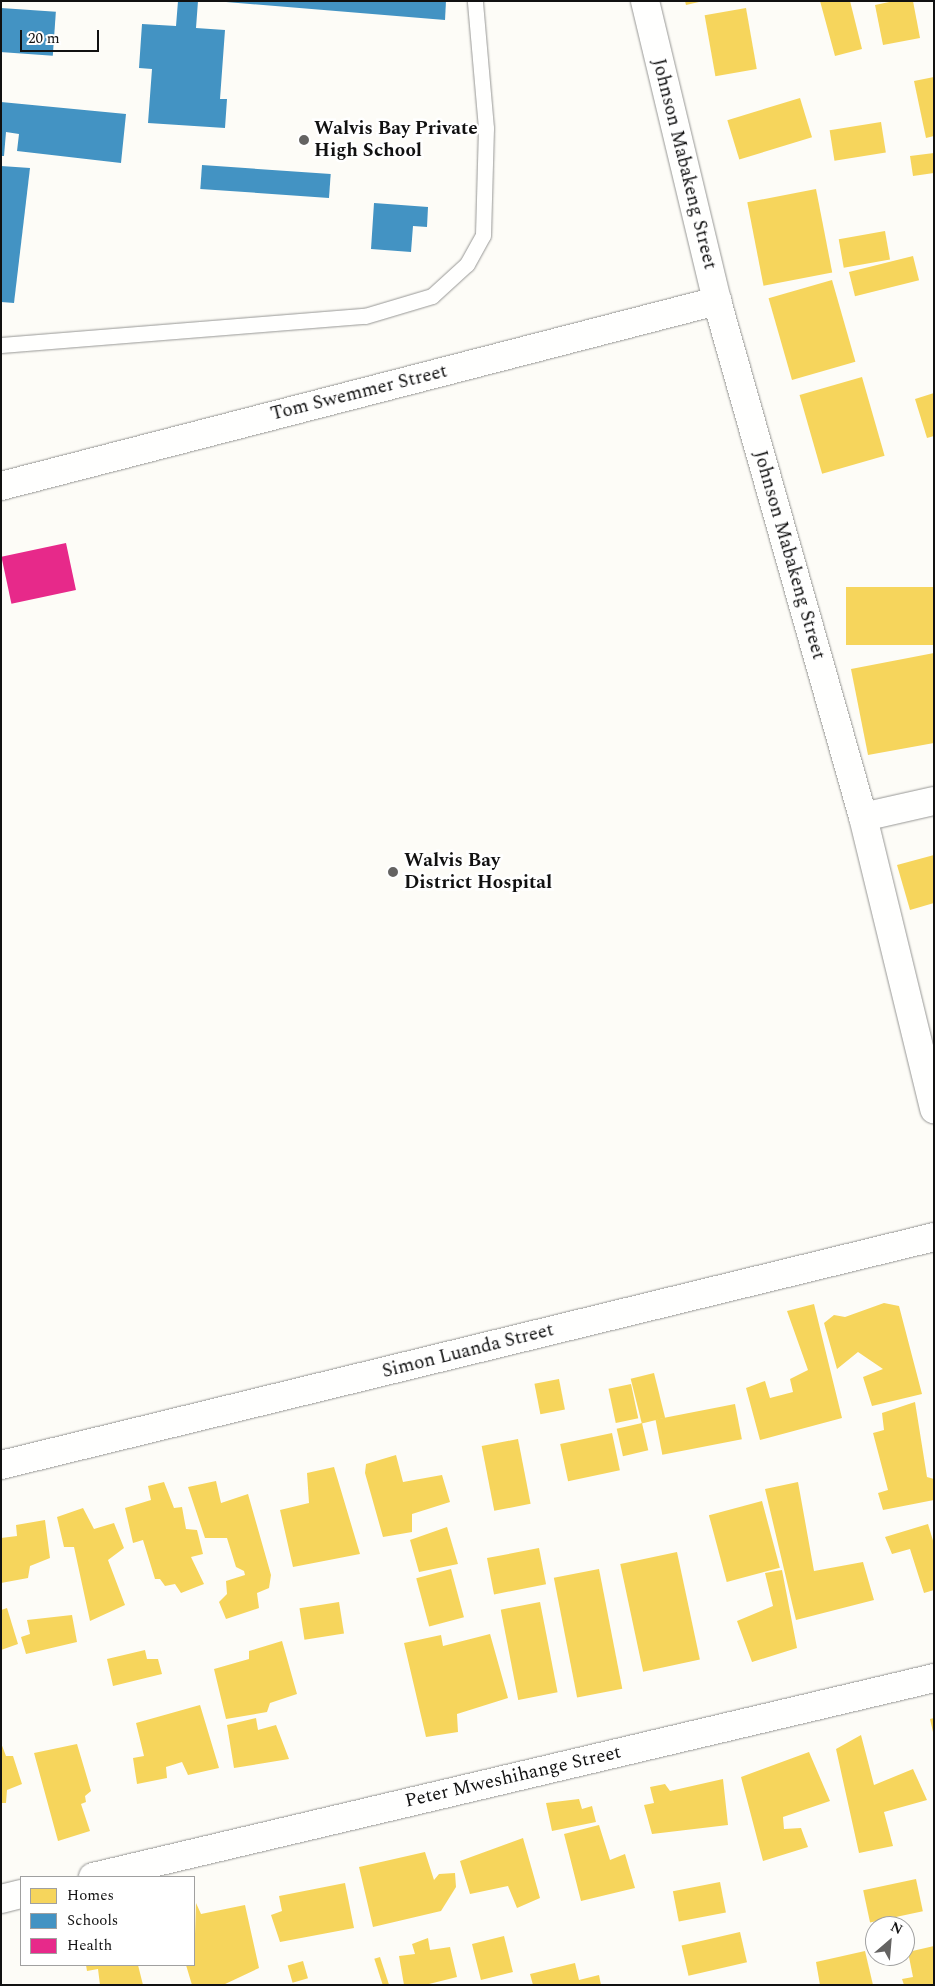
<!DOCTYPE html>
<html>
<head>
<meta charset="utf-8">
<style>
	body { margin:0 }
	#map { position:relative; width:935px; height:1986px; overflow:hidden; background:#fdfcf7; font-family:Spectral,serif }
	div>[style] { position:absolute }
	.homes>* { inset:0; background:#f6d55c; transform-origin:0 0 }
	.schools>* { inset:0; background:#4393c3; transform-origin:0 0 }
	.health>* { inset:0; background:#e7298a; transform-origin:0 0 }
	.roads { filter:drop-shadow(0 0 1px #979795) drop-shadow(0 0 1px #979795) }
	.lane>* { height:15px; margin:-7.5px; padding:0 7.5px; transform-origin:7.5px; border-radius:7.5px; background:#fffffe }
	.street>* { height:28px; margin:-14px; padding:0 14px; transform-origin:14px; border-radius:14px; background:#fffffe }
	.dots>* { width:14px; height:14px; translate:-50% -50%; box-sizing:border-box; border:2px solid #fff; border-radius:50% }
	span { translate:-50% -50%; white-space:nowrap; text-align:center; line-height:1.15; -webkit-text-stroke:5px #fff; paint-order:stroke }
	.poi-label { font-size:19px; color:#111; font-weight:700 }
	.left { translate:0 -50%; text-align:left }
	.street-label { font-size:19px; color:#111 }
	.frame { position:absolute; inset:0; border:2px solid #111; pointer-events:none }
	.legend { position:absolute; left:20px; top:1876px; width:175px; height:90px; box-sizing:border-box; background:#fff; border:1px solid #a0a0a0; margin:0; padding:6px 9px; list-style:none; font-size:15px; color:#111 }
	.legend li { display:flex; align-items:center; gap:10px; height:25px }
	.legend b { width:25px; border:1px solid #a0a0a0 }
	.north { position:absolute; left:865px; top:1916px; width:50px; height:50px; box-sizing:border-box; background:#fff; border:1px solid #a0a0a0; border-radius:50%; rotate:27deg; font-size:14px; font-weight:700; line-height:20px; text-align:center; color:#111 }
	.north::after { content:''; display:block; margin:auto; width:18px; height:22px; background:#646362; clip-path:polygon(50% 0,100% 100%,50% 72%,0 100%) }
	.scale { position:absolute; left:20px; top:30px; width:79px; height:22px; box-sizing:border-box; border:2px solid #111; border-top:0; padding-left:6px; font-size:15px; line-height:18px; white-space:nowrap; color:#111; -webkit-text-stroke:4px #fff; paint-order:stroke }
</style>
</head>
<body>
<div id="map">
	<div class="homes">
		<div style="clip-path:polygon(685px 1px,699px 1px,699px 2px,686px 5px)"></div>
		<div style="clip-path:polygon(820px 1px,850px 1px,862px 49px,835px 56px)"></div>
		<div style="clip-path:polygon(894px 1px,913px 1px,920px 38px,883px 45px,875px 5px)"></div>
		<div style="left:746px;top:8px;width:62px;height:42px;rotate:80deg"></div>
		<div style="clip-path:polygon(934px 77px,934px 136px,926px 138px,914px 81px)"></div>
		<div style="left:800px;top:98px;width:41px;height:76px;rotate:73deg"></div>
		<div style="left:881px;top:122px;width:31px;height:52px;rotate:81deg"></div>
		<div style="clip-path:polygon(934px 153px,934px 173px,913px 176px,910px 156px)"></div>
		<div style="left:816px;top:189px;width:85px;height:70px;rotate:79deg"></div>
		<div style="left:885px;top:231px;width:29px;height:47px;rotate:80deg"></div>
		<div style="left:913px;top:256px;width:25px;height:66px;rotate:76deg"></div>
		<div style="left:832px;top:280px;width:85px;height:66px;rotate:74deg"></div>
		<div style="left:862px;top:377px;width:82px;height:65px;rotate:74deg"></div>
		<div style="clip-path:polygon(934px 393px,934px 436px,927px 438px,915px 399px)"></div>
		<div style="left:934px;top:587px;width:58px;height:88px;rotate:90deg"></div>
		<div style="clip-path:polygon(934px 653px,934px 743px,868px 755px,851px 669px)"></div>
		<div style="clip-path:polygon(934px 855px,934px 903px,910px 910px,897px 865px)"></div>
		<div style="clip-path:polygon(884px 1303px,899px 1306px,922px 1394px,872px 1406px,863px 1377px,883px 1369px,858px 1352px,837px 1369px,824px 1323px,834px 1315px,845px 1317px)"></div>
		<div style="clip-path:polygon(814px 1304px,842px 1418px,760px 1440px,746px 1388px,765px 1381px,770px 1398px,793px 1392px,790px 1379px,808px 1370px,787px 1311px)"></div>
		<div style="left:654px;top:1373px;width:46px;height:24px;rotate:76deg"></div>
		<div style="left:559px;top:1379px;width:31px;height:25px;rotate:79deg"></div>
		<div style="left:631px;top:1384px;width:35px;height:23px;rotate:78deg"></div>
		<div style="clip-path:polygon(915px 1402px,927px 1477px,934px 1479px,934px 1500px,883px 1510px,878px 1493px,888px 1490px,873px 1433px,884px 1430px,882px 1413px)"></div>
		<div style="left:735px;top:1404px;width:36px;height:81px;rotate:79deg"></div>
		<div style="left:642px;top:1423px;width:28px;height:26px;rotate:77deg"></div>
		<div style="left:612px;top:1433px;width:38px;height:53px;rotate:78deg"></div>
		<div style="left:518px;top:1439px;width:66px;height:37px;rotate:79deg"></div>
		<div style="clip-path:polygon(396px 1455px,403px 1482px,442px 1475px,450px 1502px,412px 1514px,412px 1532px,383px 1537px,365px 1473px,366px 1464px)"></div>
		<div style="clip-path:polygon(334px 1467px,360px 1554px,293px 1567px,280px 1510px,309px 1503px,307px 1473px)"></div>
		<div style="clip-path:polygon(216px 1481px,221px 1503px,248px 1494px,271px 1575px,269px 1588px,257px 1593px,259px 1608px,226px 1619px,219px 1602px,227px 1594px,226px 1581px,245px 1575px,244px 1571px,236px 1567px,227px 1538px,205px 1538px,188px 1487px)"></div>
		<div style="clip-path:polygon(164px 1482px,174px 1508px,182px 1507px,186px 1529px,197px 1530px,203px 1554px,191px 1557px,204px 1584px,181px 1593px,175px 1584px,165px 1586px,160px 1579px,155px 1579px,143px 1540px,133px 1543px,125px 1508px,151px 1500px,148px 1486px)"></div>
		<div style="clip-path:polygon(798px 1482px,814px 1571px,863px 1562px,874px 1600px,796px 1620px,765px 1489px)"></div>
		<div style="left:762px;top:1501px;width:69px;height:55px;rotate:75deg"></div>
		<div style="clip-path:polygon(83px 1508px,94px 1529px,114px 1523px,124px 1548px,108px 1560px,125px 1605px,90px 1621px,74px 1547px,64px 1547px,57px 1517px)"></div>
		<div style="clip-path:polygon(45px 1520px,50px 1558px,30px 1566px,28px 1578px,1px 1583px,1px 1538px,17px 1536px,16px 1525px)"></div>
		<div style="clip-path:polygon(928px 1524px,934px 1544px,934px 1590px,924px 1593px,910px 1549px,892px 1554px,885px 1537px)"></div>
		<div style="clip-path:polygon(447px 1527px,458px 1564px,419px 1572px,410px 1540px)"></div>
		<div style="left:539px;top:1548px;width:37px;height:53px;rotate:79deg"></div>
		<div style="left:677px;top:1552px;width:110px;height:58px;rotate:78deg"></div>
		<div style="left:451px;top:1569px;width:50px;height:36px;rotate:75deg"></div>
		<div style="left:599px;top:1569px;width:122px;height:46px;rotate:79deg"></div>
		<div style="clip-path:polygon(782px 1570px,797px 1648px,752px 1662px,737px 1621px,773px 1606px,765px 1573px)"></div>
		<div style="left:339px;top:1602px;width:32px;height:40px;rotate:81deg"></div>
		<div style="left:540px;top:1602px;width:92px;height:40px;rotate:79deg"></div>
		<div style="clip-path:polygon(7px 1608px,18px 1644px,1px 1650px,1px 1610px)"></div>
		<div style="clip-path:polygon(72px 1615px,77px 1642px,26px 1654px,21px 1637px,30px 1634px,27px 1620px)"></div>
		<div style="clip-path:polygon(490px 1634px,508px 1698px,457px 1714px,458px 1732px,426px 1737px,404px 1643px,441px 1635px,443px 1646px)"></div>
		<div style="clip-path:polygon(282px 1641px,297px 1694px,270px 1703px,267px 1712px,226px 1719px,214px 1669px,249px 1659px,249px 1651px)"></div>
		<div style="clip-path:polygon(145px 1650px,147px 1659px,158px 1659px,162px 1674px,113px 1686px,107px 1659px)"></div>
		<div style="clip-path:polygon(200px 1705px,219px 1768px,188px 1775px,182px 1762px,166px 1767px,167px 1778px,137px 1784px,133px 1758px,144px 1756px,136px 1723px)"></div>
		<div style="clip-path:polygon(256px 1718px,258px 1730px,276px 1725px,289px 1759px,234px 1768px,227px 1725px)"></div>
		<div style="clip-path:polygon(934px 1718px,934px 1732px,933px 1732px,930px 1719px)"></div>
		<div style="clip-path:polygon(861px 1735px,874px 1785px,913px 1769px,927px 1800px,884px 1812px,893px 1846px,859px 1853px,836px 1749px)"></div>
		<div style="clip-path:polygon(1px 1743px,6px 1756px,13px 1756px,22px 1784px,7px 1790px,6px 1803px,1px 1803px)"></div>
		<div style="clip-path:polygon(77px 1744px,91px 1791px,85px 1796px,86px 1802px,81px 1804px,90px 1831px,58px 1841px,34px 1753px)"></div>
		<div style="clip-path:polygon(809px 1752px,830px 1801px,783px 1817px,784px 1829px,801px 1828px,808px 1847px,763px 1861px,741px 1777px)"></div>
		<div style="clip-path:polygon(723px 1779px,728px 1825px,652px 1834px,644px 1805px,654px 1803px,650px 1787px,665px 1784px,670px 1791px)"></div>
		<div style="clip-path:polygon(579px 1799px,582px 1809px,592px 1806px,596px 1822px,552px 1831px,546px 1803px)"></div>
		<div style="clip-path:polygon(599px 1825px,610px 1860px,625px 1854px,635px 1888px,581px 1901px,564px 1834px)"></div>
		<div style="clip-path:polygon(523px 1838px,540px 1898px,517px 1908px,508px 1886px,470px 1894px,460px 1861px)"></div>
		<div style="clip-path:polygon(425px 1852px,434px 1880px,439px 1874px,455px 1873px,456px 1887px,441px 1911px,373px 1927px,359px 1867px)"></div>
		<div style="left:916px;top:1879px;width:33px;height:54px;rotate:78deg"></div>
		<div style="left:720px;top:1882px;width:31px;height:48px;rotate:79deg"></div>
		<div style="clip-path:polygon(345px 1883px,354px 1928px,280px 1942px,271px 1915px,282px 1911px,279px 1896px)"></div>
		<div style="clip-path:polygon(196px 1903px,201px 1914px,245px 1905px,259px 1968px,223px 1985px,192px 1985px,186px 1965px,194px 1965px)"></div>
		<div style="left:740px;top:1932px;width:31px;height:60px;rotate:77deg"></div>
		<div style="left:504px;top:1936px;width:37px;height:33px;rotate:76deg"></div>
		<div style="clip-path:polygon(428px 1938px,430px 1950px,450px 1947px,457px 1977px,425px 1985px,404px 1985px,399px 1956px,415px 1954px,412px 1944px)"></div>
		<div style="clip-path:polygon(934px 1946px,934px 1985px,904px 1985px,902px 1979px,913px 1977px,908px 1952px)"></div>
		<div style="clip-path:polygon(865px 1951px,873px 1985px,820px 1985px,816px 1962px)"></div>
		<div style="left:380px;top:1957px;width:29px;height:6px;rotate:72deg"></div>
		<div style="left:303px;top:1961px;width:18px;height:16px;rotate:74deg"></div>
		<div style="clip-path:polygon(575px 1963px,579px 1980px,599px 1975px,601px 1985px,533px 1985px,530px 1974px)"></div>
		<div style="clip-path:polygon(86px 1965px,138px 1965px,143px 1985px,100px 1985px,98px 1969px,87px 1971px)"></div>
	</div>
	<div class="schools">
		<div style="clip-path:polygon(178px 1px,198px 1px,196px 28px,225px 30px,220px 99px,227px 99px,225px 128px,148px 123px,152px 69px,139px 68px,142px 24px,176px 26px)"></div>
		<div style="clip-path:polygon(214px 1px,446px 1px,445px 20px)"></div>
		<div style="left:1px;top:8px;width:55px;height:44px;rotate:4deg"></div>
		<div style="clip-path:polygon(1px 102px,126px 114px,121px 163px,17px 151px,19px 134px,6px 132px,4px 156px,1px 156px)"></div>
		<div style="left:202px;top:165px;width:129px;height:24px;rotate:4deg"></div>
		<div style="clip-path:polygon(1px 166px,30px 168px,14px 303px,1px 302px)"></div>
		<div style="clip-path:polygon(374px 203px,428px 207px,427px 227px,413px 226px,411px 252px,371px 249px)"></div>
	</div>
	<div class="health">
		<div style="left:66px;top:543px;width:48px;height:66px;rotate:78deg"></div>
	</div>
	<div class="roads">
		<div class="lane">
			<div style="left:1px;top:345px;width:365px;rotate:-4.6deg"></div>
			<div style="left:365px;top:316px;width:70px;rotate:-16.6deg"></div>
			<div style="left:432px;top:296px;width:47px;rotate:-42.4deg"></div>
			<div style="left:467px;top:264px;width:33px;rotate:-61deg"></div>
			<div style="left:483px;top:235px;width:107px;rotate:-88.4deg"></div>
			<div style="left:486px;top:128px;width:127px;rotate:-95deg"></div>
		</div>
		<div class="street">
			<div style="left:645px;top:1px;width:309px;rotate:76.5deg"></div>
			<div style="left:717px;top:301px;width:536px;rotate:74.2deg"></div>
			<div style="left:863px;top:817px;width:301px;rotate:76.3deg"></div>
			<div style="left:1px;top:486px;width:740px;rotate:-14.49deg"></div>
			<div style="left:863px;top:817px;width:73px;rotate:-12.7deg"></div>
			<div style="left:1px;top:1465px;width:960px;rotate:-13.73deg"></div>
			<div style="left:93px;top:1877px;width:864px;rotate:-13.31deg"></div>
			<div style="left:1px;top:1899px;width:21px;rotate:-14deg"></div>
		</div>
	</div>
	<div class="dots">
		<div style="left:304px;top:140px;background:#646362"></div>
		<div style="left:393px;top:872px;background:#646362"></div>
	</div>
	<div class="poi-label">
		<span class="left" style="left:314px;top:140px">Walvis Bay Private<br>High School</span>
		<span class="left" style="left:404px;top:872px">Walvis Bay<br>District Hospital</span>
	</div>
	<div class="street-label">
		<span style="left:684px;top:164px;rotate:76deg">Johnson Mabakeng Street</span>
		<span style="left:359px;top:393px;rotate:-14deg">Tom Swemmer Street</span>
		<span style="left:789px;top:555px;rotate:74deg">Johnson Mabakeng Street</span>
		<span style="left:468px;top:1351px;rotate:-14deg">Simon Luanda Street</span>
		<span style="left:513px;top:1777px;rotate:-13deg">Peter Mweshihange Street</span>
	</div>
	<div class="frame"></div>
	<ul class="legend">
	<li><b style="height:14px;background:#f6d55c"></b>Homes</li>
	<li><b style="height:14px;background:#4393c3"></b>Schools</li>
	<li><b style="height:14px;background:#e7298a"></b>Health</li>
	</ul>
	<div class="north">N</div>
	<div class="scale">20 m</div>
</div>
</body>
</html>
